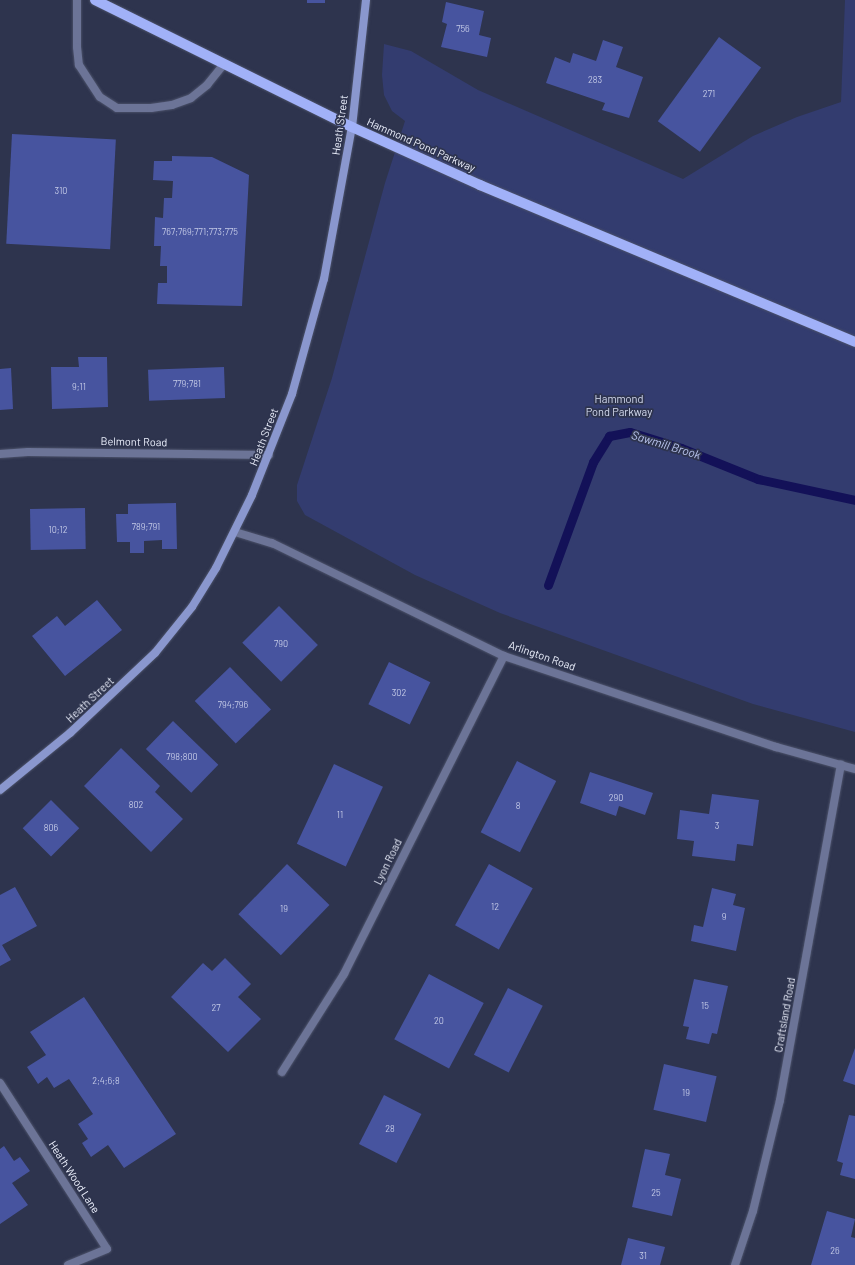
<!DOCTYPE html>
<html>
<head>
<meta charset="utf-8">
<style>
	body { margin:0 }
	#map { position:relative; width:855px; height:1265px; overflow:hidden; background:#2e344e; font-family:Barlow,sans-serif }
	div>[style] { position:absolute }
	.green>* { inset:0; background:#333c6f }
	.stream>* { height:9px; margin:-4.5px; padding:0 4.5px; transform-origin:4.5px; border-radius:4.5px; background:#131158 }
	.building>* { inset:0; background:#47549f; transform-origin:0 0 }
	.roads { filter:drop-shadow(0 0 1px #4c526a) drop-shadow(0 0 1px #4c526a) }
	.lane>* { height:8px; margin:-4px; padding:0 4px; transform-origin:4px; border-radius:4px; background:#6c7497 }
	.street>* { height:8px; margin:-4px; padding:0 4px; transform-origin:4px; border-radius:4px; background:#6c7497 }
	.secondary>* { height:8px; margin:-4px; padding:0 4px; transform-origin:4px; border-radius:4px; background:#8a97ce }
	.primary>* { height:10px; margin:-5px; padding:0 5px; transform-origin:5px; border-radius:5px; background:#a1b1f8 }
	span { translate:-50% -50%; white-space:nowrap; text-align:center; line-height:1.15; -webkit-text-stroke:3.5px #2e344e; paint-order:stroke }
	.number-label { font-size:9px; color:#c3c9e6 }
	.number-label span { -webkit-text-stroke-width:0 }
	.street-label { font-size:11px; color:#ecf0fd }
	.park-label { font-size:11px; color:#d6dcf1 }
	.water-label { font-size:12px; color:#bac5ef; font-style:italic }
</style>
</head>
<body>
<div id="map">
	<div class="green">
		<div style="clip-path:polygon(845px 0,855px 0,855px 732px,753px 704px,500px 613px,415px 575px,305px 515px,297px 501px,297px 485px,332px 378px,385px 183px,405px 121px,392px 111px,384px 95px,382px 75px,384px 44px,411px 51px,478px 90px,683px 179px,753px 136px,797px 117px,841px 102px)"></div>
	</div>
	<div class="stream">
		<div style="left:548px;top:585px;width:131px;rotate:-69.9deg"></div>
		<div style="left:593px;top:462px;width:31px;rotate:-58deg"></div>
		<div style="left:609px;top:436px;width:21px;rotate:-11deg"></div>
		<div style="left:630px;top:432px;width:53px;rotate:17.4deg"></div>
		<div style="left:681px;top:448px;width:83px;rotate:21.9deg"></div>
		<div style="left:758px;top:479px;width:99px;rotate:12.2deg"></div>
	</div>
	<div class="building">
		<div style="left:307px;top:0;width:18px;height:3px"></div>
		<div style="clip-path:polygon(446px 2px,484px 11px,479px 35px,491px 38px,487px 57px,441px 47px,447px 24px,442px 22px)"></div>
		<div style="left:719px;top:37px;width:52px;height:104px;rotate:36deg"></div>
		<div style="clip-path:polygon(603px 40px,623px 47px,616px 67px,643px 77px,629px 118px,602px 110px,605px 103px,546px 83px,555px 57px,570px 63px,573px 53px,596px 61px)"></div>
		<div style="left:12px;top:134px;width:104px;height:110px;rotate:3deg"></div>
		<div style="clip-path:polygon(172px 156px,212px 157px,249px 175px,242px 306px,157px 304px,158px 283px,167px 283px,167px 266px,160px 266px,161px 246px,154px 246px,155px 217px,163px 218px,164px 198px,172px 198px,173px 181px,153px 180px,154px 161px,172px 161px)"></div>
		<div style="clip-path:polygon(78px 357px,107px 357px,108px 407px,52px 409px,51px 367px,79px 367px)"></div>
		<div style="left:224px;top:367px;width:31px;height:76px;rotate:88deg"></div>
		<div style="clip-path:polygon(11px 368px,13px 409px,0 410px,0 369px)"></div>
		<div style="clip-path:polygon(176px 503px,177px 549px,162px 549px,162px 540px,144px 541px,144px 553px,130px 553px,130px 542px,117px 542px,116px 514px,128px 514px,128px 504px)"></div>
		<div style="left:85px;top:508px;width:41px;height:55px;rotate:89deg"></div>
		<div style="clip-path:polygon(97px 600px,122px 630px,65px 676px,32px 636px,57px 616px,65px 626px)"></div>
		<div style="left:279px;top:606px;width:55px;height:52px;rotate:45deg"></div>
		<div style="left:389px;top:662px;width:46px;height:47px;rotate:26deg"></div>
		<div style="left:230px;top:667px;width:59px;height:49px;rotate:46deg"></div>
		<div style="left:173px;top:721px;width:63px;height:39px;rotate:44deg"></div>
		<div style="clip-path:polygon(121px 748px,160px 786px,155px 792px,183px 819px,151px 852px,84px 786px)"></div>
		<div style="left:517px;top:761px;width:44px;height:80px;rotate:27deg"></div>
		<div style="left:334px;top:764px;width:54px;height:88px;rotate:25deg"></div>
		<div style="clip-path:polygon(590px 772px,653px 793px,645px 815px,619px 806px,616px 816px,580px 803px)"></div>
		<div style="clip-path:polygon(712px 794px,759px 800px,753px 846px,737px 844px,735px 861px,692px 856px,694px 841px,677px 839px,680px 810px,709px 814px)"></div>
		<div style="left:51px;top:800px;width:40px;height:40px;rotate:45deg"></div>
		<div style="left:287px;top:864px;width:59px;height:70px;rotate:44deg"></div>
		<div style="left:489px;top:864px;width:50px;height:70px;rotate:29deg"></div>
		<div style="clip-path:polygon(15px 887px,37px 926px,2px 945px,11px 960px,0 966px,0 895px)"></div>
		<div style="clip-path:polygon(712px 888px,736px 894px,733px 905px,745px 908px,736px 951px,691px 941px,694px 925px,703px 927px)"></div>
		<div style="clip-path:polygon(225px 958px,251px 984px,238px 997px,261px 1019px,228px 1052px,171px 997px,203px 963px,212px 971px)"></div>
		<div style="left:429px;top:974px;width:62px;height:74px;rotate:28deg"></div>
		<div style="clip-path:polygon(694px 979px,728px 986px,717px 1034px,712px 1033px,709px 1044px,686px 1039px,689px 1027px,683px 1026px)"></div>
		<div style="left:508px;top:988px;width:39px;height:75px;rotate:27deg"></div>
		<div style="clip-path:polygon(84px 997px,176px 1134px,124px 1168px,108px 1145px,91px 1157px,82px 1143px,88px 1139px,78px 1124px,93px 1114px,69px 1079px,54px 1088px,47px 1077px,38px 1084px,27px 1067px,46px 1055px,30px 1032px)"></div>
		<div style="clip-path:polygon(855px 1048px,855px 1085px,843px 1081px)"></div>
		<div style="left:664px;top:1064px;width:54px;height:47px;rotate:13deg"></div>
		<div style="left:384px;top:1095px;width:42px;height:55px;rotate:27deg"></div>
		<div style="clip-path:polygon(849px 1115px,855px 1116px,855px 1179px,840px 1175px,843px 1163px,837px 1161px)"></div>
		<div style="clip-path:polygon(4px 1146px,14px 1161px,20px 1157px,30px 1171px,12px 1183px,28px 1205px,0 1224px,0 1149px)"></div>
		<div style="clip-path:polygon(645px 1149px,670px 1154px,665px 1175px,681px 1179px,672px 1216px,632px 1207px)"></div>
		<div style="clip-path:polygon(827px 1211px,855px 1219px,851px 1237px,855px 1238px,855px 1265px,811px 1265px)"></div>
		<div style="clip-path:polygon(628px 1238px,665px 1247px,660px 1265px,621px 1265px)"></div>
	</div>
	<div class="roads">
		<div class="lane">
			<div style="left:77px;top:0;width:47px;rotate:90deg"></div>
			<div style="left:77px;top:47px;width:18px;rotate:84deg"></div>
			<div style="left:79px;top:65px;width:38px;rotate:57deg"></div>
			<div style="left:100px;top:97px;width:20px;rotate:33deg"></div>
			<div style="left:117px;top:108px;width:34px"></div>
			<div style="left:151px;top:108px;width:21px;rotate:-8deg"></div>
			<div style="left:172px;top:105px;width:20px;rotate:-20deg"></div>
			<div style="left:191px;top:98px;width:21px;rotate:-39deg"></div>
			<div style="left:207px;top:85px;width:27px;rotate:-51deg"></div>
		</div>
		<div class="street">
			<div style="left:0;top:454px;width:28px;rotate:-4deg"></div>
			<div style="left:28px;top:452px;width:241px;rotate:0.7deg"></div>
			<div style="left:235px;top:532px;width:39px;rotate:17deg"></div>
			<div style="left:272px;top:543px;width:258px;rotate:26deg"></div>
			<div style="left:504px;top:656px;width:287px;rotate:18.5deg"></div>
			<div style="left:776px;top:747px;width:82px;rotate:15.6deg"></div>
			<div style="left:282px;top:1072px;width:116px;rotate:-57.7deg"></div>
			<div style="left:344px;top:974px;width:356px;rotate:-63.3deg"></div>
			<div style="left:0;top:1083px;width:197px;rotate:57.2deg"></div>
			<div style="left:107px;top:1249px;width:42px;rotate:157.7deg"></div>
			<div style="left:735px;top:1265px;width:57px;rotate:-71.6deg"></div>
			<div style="left:753px;top:1211px;width:114px;rotate:-76.3deg"></div>
			<div style="left:780px;top:1100px;width:341px;rotate:-79.7deg"></div>
		</div>
		<div class="secondary">
			<div style="left:0;top:790px;width:90px;rotate:-39.2deg"></div>
			<div style="left:70px;top:733px;width:117px;rotate:-43.3deg"></div>
			<div style="left:155px;top:653px;width:59px;rotate:-51.2deg"></div>
			<div style="left:192px;top:607px;width:46px;rotate:-58.4deg"></div>
			<div style="left:216px;top:568px;width:81px;rotate:-63.7deg"></div>
			<div style="left:252px;top:495px;width:109px;rotate:-68.4deg"></div>
			<div style="left:292px;top:394px;width:119px;rotate:-74.5deg"></div>
			<div style="left:324px;top:279px;width:155px;rotate:-79.6deg"></div>
			<div style="left:352px;top:127px;width:128px;rotate:-83.7deg"></div>
		</div>
		<div class="primary">
			<div style="left:95px;top:0;width:287px;rotate:26.3deg"></div>
			<div style="left:352px;top:127px;width:141px;rotate:24.4deg"></div>
			<div style="left:480px;top:185px;width:407px;rotate:22.7deg"></div>
		</div>
	</div>
	<div class="number-label">
		<span style="left:463px;top:29px">756</span>
		<span style="left:595px;top:80px">283</span>
		<span style="left:709px;top:94px">271</span>
		<span style="left:61px;top:191px">310</span>
		<span style="left:200px;top:232px">767;769;771;773;775</span>
		<span style="left:187px;top:384px">779;781</span>
		<span style="left:79px;top:387px">9;11</span>
		<span style="left:146px;top:527px">789;791</span>
		<span style="left:58px;top:530px">10;12</span>
		<span style="left:281px;top:644px">790</span>
		<span style="left:399px;top:693px">302</span>
		<span style="left:233px;top:705px">794;796</span>
		<span style="left:182px;top:757px">798;800</span>
		<span style="left:616px;top:798px">290</span>
		<span style="left:136px;top:805px">802</span>
		<span style="left:518px;top:806px">8</span>
		<span style="left:340px;top:815px">11</span>
		<span style="left:717px;top:826px">3</span>
		<span style="left:51px;top:828px">806</span>
		<span style="left:495px;top:907px">12</span>
		<span style="left:284px;top:909px">19</span>
		<span style="left:724px;top:917px">9</span>
		<span style="left:705px;top:1006px">15</span>
		<span style="left:216px;top:1008px">27</span>
		<span style="left:439px;top:1021px">20</span>
		<span style="left:106px;top:1081px">2;4;6;8</span>
		<span style="left:686px;top:1093px">19</span>
		<span style="left:390px;top:1129px">28</span>
		<span style="left:656px;top:1193px">25</span>
		<span style="left:835px;top:1251px">26</span>
		<span style="left:643px;top:1256px">31</span>
	</div>
	<div class="street-label">
		<span style="left:340px;top:125px;rotate:-82deg">Heath Street</span>
		<span style="left:421px;top:145px;rotate:24deg">Hammond Pond Parkway</span>
		<span style="left:264px;top:437px;rotate:-69deg">Heath Street</span>
		<span style="left:134px;top:442px;rotate:1deg">Belmont Road</span>
		<span style="left:542px;top:656px;rotate:19deg">Arlington Road</span>
		<span style="left:90px;top:700px;rotate:-43deg">Heath Street</span>
		<span style="left:388px;top:862px;rotate:-64deg">Lyon Road</span>
		<span style="left:785px;top:1015px;rotate:-80deg">Craftsland Road</span>
		<span style="left:74px;top:1177px;rotate:57deg">Heath Wood Lane</span>
	</div>
	<div class="park-label">
		<span style="left:619px;top:406px">Hammond<br>Pond Parkway</span>
	</div>
	<div class="water-label">
		<span style="left:666px;top:445px;rotate:17deg">Sawmill Brook</span>
	</div>
</div>
</body>
</html>
